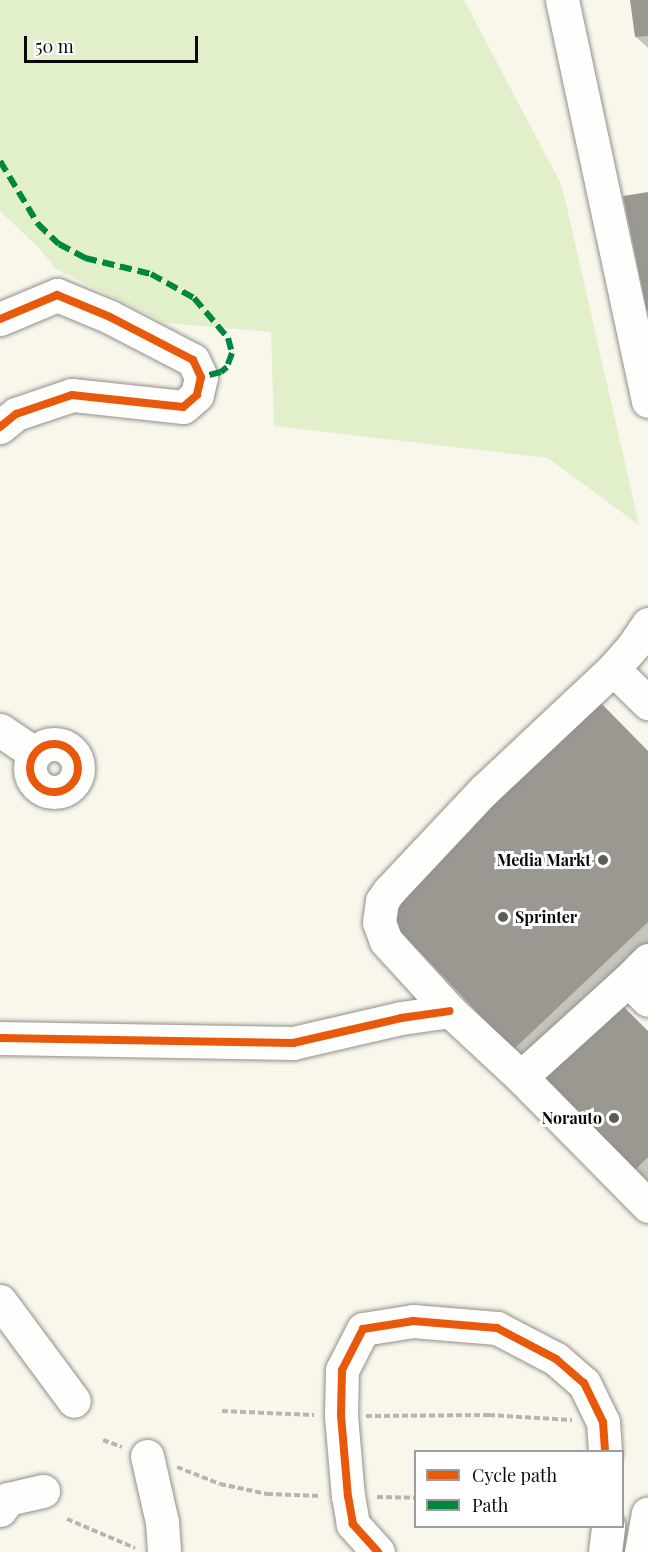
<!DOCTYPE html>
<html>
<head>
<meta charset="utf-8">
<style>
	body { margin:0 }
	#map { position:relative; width:648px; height:1552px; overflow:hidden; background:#f9f6ec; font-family:"Playfair Display",serif }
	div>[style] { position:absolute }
	.green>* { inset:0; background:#e1efca }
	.shadow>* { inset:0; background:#0003 }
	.building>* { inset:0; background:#9b9892 }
	.path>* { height:4px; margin-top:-2px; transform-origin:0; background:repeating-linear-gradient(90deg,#b6b5b4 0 6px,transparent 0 9px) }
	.roads { filter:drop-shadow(0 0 2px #91908b) drop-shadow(0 0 2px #91908b) }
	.minor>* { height:33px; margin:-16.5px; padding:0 16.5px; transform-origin:16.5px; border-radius:16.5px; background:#fefefc }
	.minor>.ring { margin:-16.5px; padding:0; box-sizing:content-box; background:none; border:33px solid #fefefc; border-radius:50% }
	.quiet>* { height:6px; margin-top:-3px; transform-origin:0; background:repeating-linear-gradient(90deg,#00873e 0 12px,transparent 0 18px) }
	.cycleway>* { height:8px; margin:-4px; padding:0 4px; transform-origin:4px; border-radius:4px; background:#e8590c }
	.cycleway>.ring { margin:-4px; padding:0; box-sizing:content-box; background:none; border:8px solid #e8590c; border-radius:50% }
	.dots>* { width:16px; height:16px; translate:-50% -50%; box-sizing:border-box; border:3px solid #fff; border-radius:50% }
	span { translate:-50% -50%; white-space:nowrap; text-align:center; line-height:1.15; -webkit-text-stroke:6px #fff; paint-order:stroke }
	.poi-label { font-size:16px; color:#090909; font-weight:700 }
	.right { translate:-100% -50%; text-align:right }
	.left { translate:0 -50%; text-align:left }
	.legend { position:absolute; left:414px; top:1450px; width:210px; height:78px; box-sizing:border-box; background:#fff; border:2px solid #9d9d9d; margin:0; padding:8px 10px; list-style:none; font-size:18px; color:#090909 }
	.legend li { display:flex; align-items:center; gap:12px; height:30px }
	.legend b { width:30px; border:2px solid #9d9d9d }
	.scale { position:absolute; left:24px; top:36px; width:174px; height:27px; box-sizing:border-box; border:3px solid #090909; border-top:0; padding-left:8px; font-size:18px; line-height:21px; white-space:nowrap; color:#090909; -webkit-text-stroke:4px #fff; paint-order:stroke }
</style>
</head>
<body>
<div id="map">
	<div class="green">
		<div style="clip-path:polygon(0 0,464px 0,562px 186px,639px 525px,548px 458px,274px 426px,271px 332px,166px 323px,56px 269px,40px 249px,0 211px)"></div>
	</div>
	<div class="shadow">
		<div style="clip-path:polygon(631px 0,648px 0,648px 48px,636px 37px)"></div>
		<div style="clip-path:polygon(648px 752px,648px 947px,528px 1063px,514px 1049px)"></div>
		<div style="clip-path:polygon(648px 1033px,648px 1184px,545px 1079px)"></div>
	</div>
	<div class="building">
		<div style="clip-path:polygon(630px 0,648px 0,648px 36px,635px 37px)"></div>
		<div style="clip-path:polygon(648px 192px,648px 311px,647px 311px,623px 196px)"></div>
		<div style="clip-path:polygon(598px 700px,648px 751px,648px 922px,513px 1050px,396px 927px,396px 907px,420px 878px)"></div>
		<div style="clip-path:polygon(620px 1003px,648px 1031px,648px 1157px,633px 1172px,543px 1079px)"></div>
	</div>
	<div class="path">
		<div style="left:222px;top:1411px;width:92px;rotate:2.5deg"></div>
		<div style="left:366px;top:1416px;width:123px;rotate:-0.5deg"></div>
		<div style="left:489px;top:1415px;width:83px;rotate:3.4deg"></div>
		<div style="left:103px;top:1440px;width:20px;rotate:20deg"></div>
		<div style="left:177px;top:1467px;width:46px;rotate:21.6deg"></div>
		<div style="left:220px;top:1484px;width:48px;rotate:12deg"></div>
		<div style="left:267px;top:1494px;width:54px;rotate:2.1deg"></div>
		<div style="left:377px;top:1497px;width:39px;rotate:1deg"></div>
		<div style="left:67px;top:1519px;width:74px;rotate:23.1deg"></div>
	</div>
	<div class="roads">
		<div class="minor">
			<div style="left:562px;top:0;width:410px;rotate:77.9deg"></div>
			<div style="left:0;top:319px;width:62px;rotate:-22.8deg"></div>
			<div style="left:57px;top:295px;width:57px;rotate:22.5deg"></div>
			<div style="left:110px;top:317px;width:93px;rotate:27.4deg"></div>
			<div style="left:193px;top:360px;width:19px;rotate:65deg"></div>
			<div style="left:201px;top:377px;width:18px;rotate:103deg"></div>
			<div style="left:197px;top:395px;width:18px;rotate:139deg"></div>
			<div style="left:183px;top:407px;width:112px;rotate:-173.8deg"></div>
			<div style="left:72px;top:395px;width:59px;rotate:161.3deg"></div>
			<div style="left:16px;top:414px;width:21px;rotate:141deg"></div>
			<div style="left:648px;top:624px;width:25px;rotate:124deg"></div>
			<div style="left:634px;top:645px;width:32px;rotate:131deg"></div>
			<div style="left:613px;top:669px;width:177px;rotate:136.8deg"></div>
			<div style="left:484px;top:790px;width:139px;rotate:133.2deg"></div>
			<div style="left:389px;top:891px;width:12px;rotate:125deg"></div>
			<div style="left:382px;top:901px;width:21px;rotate:98deg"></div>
			<div style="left:379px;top:922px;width:20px;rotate:70deg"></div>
			<div style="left:386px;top:941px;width:95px;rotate:47.6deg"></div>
			<div style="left:450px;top:1011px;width:97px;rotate:42.9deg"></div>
			<div style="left:521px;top:1077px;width:181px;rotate:45.4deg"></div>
			<div style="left:613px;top:669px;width:49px;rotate:44.2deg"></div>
			<div style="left:0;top:730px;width:41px;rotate:34.1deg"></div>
			<div class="ring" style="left:30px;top:744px;width:15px;height:15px"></div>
			<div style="left:648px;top:960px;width:28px;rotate:135deg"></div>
			<div style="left:628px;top:980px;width:28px;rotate:45deg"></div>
			<div style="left:0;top:1038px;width:293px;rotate:1deg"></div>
			<div style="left:293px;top:1043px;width:111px;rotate:-13deg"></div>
			<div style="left:401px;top:1018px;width:49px;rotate:-8.1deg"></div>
			<div style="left:521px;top:1077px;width:144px;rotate:-42.2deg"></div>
			<div style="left:0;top:1301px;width:124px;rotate:53.5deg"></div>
			<div style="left:147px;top:1456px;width:68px;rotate:77.2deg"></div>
			<div style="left:162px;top:1522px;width:30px;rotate:86deg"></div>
			<div style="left:0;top:1510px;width:14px;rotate:-54deg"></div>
			<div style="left:8px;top:1499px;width:36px;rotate:-13deg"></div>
			<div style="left:378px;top:1552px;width:38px;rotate:-132deg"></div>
			<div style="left:353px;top:1524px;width:27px;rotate:-100deg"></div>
			<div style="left:348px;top:1497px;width:82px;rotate:-94.9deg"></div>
			<div style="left:341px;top:1415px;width:45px;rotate:-88.7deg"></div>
			<div style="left:342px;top:1370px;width:46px;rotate:-62.9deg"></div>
			<div style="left:363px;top:1329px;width:51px;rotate:-9.1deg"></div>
			<div style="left:413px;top:1321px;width:84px;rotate:4.8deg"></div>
			<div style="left:497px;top:1328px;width:67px;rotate:27.7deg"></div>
			<div style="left:556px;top:1359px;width:37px;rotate:41deg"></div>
			<div style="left:584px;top:1383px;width:43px;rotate:64deg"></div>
			<div style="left:603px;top:1422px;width:30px;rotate:86deg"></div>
			<div style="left:605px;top:1552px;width:26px;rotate:-83deg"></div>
			<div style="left:641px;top:1552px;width:39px;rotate:-80deg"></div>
		</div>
	</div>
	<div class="quiet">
		<div style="left:0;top:161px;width:74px;rotate:58.9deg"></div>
		<div style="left:38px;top:224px;width:29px;rotate:44deg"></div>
		<div style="left:59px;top:244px;width:30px;rotate:28deg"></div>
		<div style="left:85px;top:258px;width:68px;rotate:13.6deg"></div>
		<div style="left:151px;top:274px;width:49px;rotate:29.2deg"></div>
		<div style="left:194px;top:298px;width:52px;rotate:49.6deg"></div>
		<div style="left:228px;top:338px;width:16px;rotate:75deg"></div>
		<div style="left:232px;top:353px;width:15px;rotate:110deg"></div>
		<div style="left:227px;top:367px;width:8px;rotate:140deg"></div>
		<div style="left:221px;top:372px;width:21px;rotate:166deg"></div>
	</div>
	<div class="cycleway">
		<div style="left:0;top:319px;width:62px;rotate:-22.8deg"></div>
		<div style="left:57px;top:295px;width:57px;rotate:22.5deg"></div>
		<div style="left:110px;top:317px;width:93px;rotate:27.4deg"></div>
		<div style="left:193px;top:360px;width:19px;rotate:65deg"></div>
		<div style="left:201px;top:377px;width:18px;rotate:103deg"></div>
		<div style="left:197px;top:395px;width:18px;rotate:139deg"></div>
		<div style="left:183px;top:407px;width:112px;rotate:-173.8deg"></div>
		<div style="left:72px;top:395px;width:59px;rotate:161.3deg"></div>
		<div style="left:16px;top:414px;width:21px;rotate:141deg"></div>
		<div class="ring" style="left:30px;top:744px;width:40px;height:40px"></div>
		<div style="left:0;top:1038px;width:293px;rotate:1deg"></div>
		<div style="left:293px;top:1043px;width:111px;rotate:-13deg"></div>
		<div style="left:401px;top:1018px;width:49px;rotate:-8.1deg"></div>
		<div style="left:378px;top:1552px;width:38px;rotate:-132deg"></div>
		<div style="left:353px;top:1524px;width:27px;rotate:-100deg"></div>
		<div style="left:348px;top:1497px;width:82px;rotate:-94.9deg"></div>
		<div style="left:341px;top:1415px;width:45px;rotate:-88.7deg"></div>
		<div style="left:342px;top:1370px;width:46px;rotate:-62.9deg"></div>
		<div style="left:363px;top:1329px;width:51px;rotate:-9.1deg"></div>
		<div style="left:413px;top:1321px;width:84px;rotate:4.8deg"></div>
		<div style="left:497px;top:1328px;width:67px;rotate:27.7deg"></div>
		<div style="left:556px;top:1359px;width:37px;rotate:41deg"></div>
		<div style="left:584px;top:1383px;width:43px;rotate:64deg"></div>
		<div style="left:603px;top:1422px;width:30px;rotate:86deg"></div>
	</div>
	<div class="dots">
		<div style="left:603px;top:860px;background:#5d5c58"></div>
		<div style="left:503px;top:917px;background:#5d5c58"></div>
		<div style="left:614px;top:1118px;background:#5d5c58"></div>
	</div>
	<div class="poi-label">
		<span class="right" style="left:591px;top:860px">Media Markt</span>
		<span class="left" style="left:515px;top:917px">Sprinter</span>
		<span class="right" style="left:602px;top:1118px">Norauto</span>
	</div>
	<ul class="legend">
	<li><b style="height:8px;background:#e8590c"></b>Cycle path</li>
	<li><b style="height:8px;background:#00873e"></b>Path</li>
	</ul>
	<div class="scale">50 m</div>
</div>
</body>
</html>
